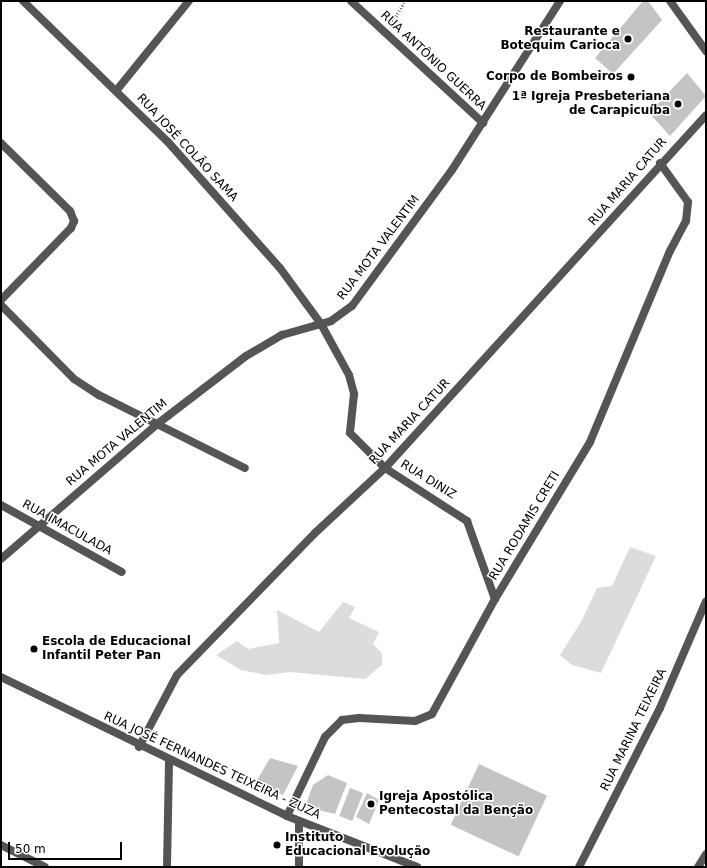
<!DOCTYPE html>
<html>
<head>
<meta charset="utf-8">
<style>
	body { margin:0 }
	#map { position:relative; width:707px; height:868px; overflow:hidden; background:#fff; font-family:"DejaVu Sans",sans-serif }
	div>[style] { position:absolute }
	.green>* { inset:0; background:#dcdcdc }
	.building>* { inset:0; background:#c4c4c4; transform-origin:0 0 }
	.path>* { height:2.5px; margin-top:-1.25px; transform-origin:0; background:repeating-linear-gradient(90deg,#777 0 1px,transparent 0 3px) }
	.minor>* { height:8px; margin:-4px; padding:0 4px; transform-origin:4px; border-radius:4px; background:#555 }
	.tertiary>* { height:8px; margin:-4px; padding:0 4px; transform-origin:4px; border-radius:4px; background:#555 }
	.dots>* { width:11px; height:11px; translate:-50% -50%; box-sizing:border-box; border:2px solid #fff; border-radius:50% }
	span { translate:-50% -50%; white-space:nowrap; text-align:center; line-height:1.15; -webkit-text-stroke:3px #fff; paint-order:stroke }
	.poi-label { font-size:12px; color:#000; font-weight:700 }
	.right { translate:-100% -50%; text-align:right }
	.left { translate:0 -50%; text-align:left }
	.street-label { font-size:12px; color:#000 }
	.frame { position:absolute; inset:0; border:2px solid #000; pointer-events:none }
	.scale { position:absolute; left:8px; top:842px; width:114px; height:18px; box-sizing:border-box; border:2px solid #000; border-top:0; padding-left:5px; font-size:12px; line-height:14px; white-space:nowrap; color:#000; -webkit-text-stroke:3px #fff; paint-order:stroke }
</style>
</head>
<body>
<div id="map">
	<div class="green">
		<div style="clip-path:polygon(630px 547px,656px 556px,601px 673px,572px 665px,560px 655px,581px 622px,597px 588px,612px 586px)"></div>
		<div style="clip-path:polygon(343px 602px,355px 607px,349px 618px,379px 632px,373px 644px,382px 653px,382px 665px,365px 679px,290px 672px,266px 675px,241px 670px,216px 655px,237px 641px,248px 649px,279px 643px,277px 610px,319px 632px)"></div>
	</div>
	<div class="building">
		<div style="clip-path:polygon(643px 1px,648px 1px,662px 20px,613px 74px,595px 58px)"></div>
		<div style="clip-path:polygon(687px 73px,706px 96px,670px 136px,649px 113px)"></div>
		<div style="clip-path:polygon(270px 758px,298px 766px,283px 795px,256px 782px)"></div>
		<div style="left:479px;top:764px;width:75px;height:67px;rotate:25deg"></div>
		<div style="clip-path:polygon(328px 775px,347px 783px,335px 814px,305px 807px,313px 785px)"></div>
		<div style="left:350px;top:788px;width:14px;height:30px;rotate:21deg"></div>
		<div style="clip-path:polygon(367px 793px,379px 800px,369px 824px,356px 817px)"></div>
	</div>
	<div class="path">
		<div style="left:391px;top:24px;width:27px;rotate:-59deg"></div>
	</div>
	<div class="minor">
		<div style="left:23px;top:1px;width:202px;rotate:44.2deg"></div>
		<div style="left:168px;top:142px;width:169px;rotate:48.4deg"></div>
		<div style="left:280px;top:268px;width:69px;rotate:53.8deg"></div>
		<div style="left:321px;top:324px;width:58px;rotate:61.2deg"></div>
		<div style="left:349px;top:375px;width:20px;rotate:75deg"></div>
		<div style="left:354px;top:394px;width:39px;rotate:96deg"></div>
		<div style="left:350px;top:433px;width:49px;rotate:45deg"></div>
		<div style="left:385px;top:468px;width:98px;rotate:32.9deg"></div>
		<div style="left:467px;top:521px;width:83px;rotate:70.3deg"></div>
		<div style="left:351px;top:1px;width:180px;rotate:42.7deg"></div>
		<div style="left:116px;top:91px;width:116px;rotate:-51deg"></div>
		<div style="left:1px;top:143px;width:97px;rotate:44.6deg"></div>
		<div style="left:70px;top:211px;width:11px;rotate:68deg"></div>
		<div style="left:74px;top:221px;width:8px;rotate:113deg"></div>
		<div style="left:71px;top:228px;width:100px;rotate:134.2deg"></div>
		<div style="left:1px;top:305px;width:104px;rotate:45.4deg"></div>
		<div style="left:74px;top:379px;width:30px;rotate:33deg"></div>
		<div style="left:99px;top:395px;width:163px;rotate:26.6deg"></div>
		<div style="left:1px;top:505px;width:138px;rotate:29deg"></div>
		<div style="left:1px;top:559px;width:205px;rotate:-40.8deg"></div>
		<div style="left:156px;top:425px;width:113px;rotate:-37.5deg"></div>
		<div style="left:246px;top:356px;width:42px;rotate:-30.3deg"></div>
		<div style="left:282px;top:335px;width:51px;rotate:-15.9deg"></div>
		<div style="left:331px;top:321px;width:26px;rotate:-36deg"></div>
		<div style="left:352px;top:306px;width:169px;rotate:-53.7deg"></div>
		<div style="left:452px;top:170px;width:201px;rotate:-57.4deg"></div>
		<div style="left:139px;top:747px;width:81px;rotate:-62.2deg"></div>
		<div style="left:177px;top:675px;width:198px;rotate:-45.8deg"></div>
		<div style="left:315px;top:533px;width:96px;rotate:-42.9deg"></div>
		<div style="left:385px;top:468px;width:477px;rotate:-47.7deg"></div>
		<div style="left:287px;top:816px;width:88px;rotate:-64.3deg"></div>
		<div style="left:325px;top:737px;width:24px;rotate:-45deg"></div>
		<div style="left:342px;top:720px;width:17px;rotate:-7deg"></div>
		<div style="left:359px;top:718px;width:56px;rotate:3.1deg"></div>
		<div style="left:415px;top:721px;width:18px;rotate:-22deg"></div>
		<div style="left:432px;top:714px;width:131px;rotate:-61.3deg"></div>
		<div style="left:495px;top:599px;width:184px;rotate:-58.8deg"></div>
		<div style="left:590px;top:442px;width:207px;rotate:-67.3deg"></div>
		<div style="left:670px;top:251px;width:34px;rotate:-62deg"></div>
		<div style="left:686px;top:221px;width:19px;rotate:-84deg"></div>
		<div style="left:688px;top:202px;width:48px;rotate:-125.7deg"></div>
		<div style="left:299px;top:822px;width:45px;rotate:90deg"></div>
		<div style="left:1px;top:845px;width:49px;rotate:26.6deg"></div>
		<div style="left:167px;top:867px;width:107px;rotate:-88.9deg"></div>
		<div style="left:579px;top:867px;width:178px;rotate:-63deg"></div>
		<div style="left:660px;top:708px;width:116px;rotate:-66.7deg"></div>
		<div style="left:698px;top:867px;width:15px;rotate:-58deg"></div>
	</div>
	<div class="tertiary">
		<div style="left:670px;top:1px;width:62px;rotate:54.2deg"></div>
		<div style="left:1px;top:677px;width:318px;rotate:25.9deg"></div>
		<div style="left:287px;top:816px;width:140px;rotate:21.4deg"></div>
	</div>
	<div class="dots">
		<div style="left:628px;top:39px;background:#000"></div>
		<div style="left:631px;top:77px;background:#000"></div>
		<div style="left:678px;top:104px;background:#000"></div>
		<div style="left:34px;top:649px;background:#000"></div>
		<div style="left:371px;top:804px;background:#000"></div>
		<div style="left:277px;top:845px;background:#000"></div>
	</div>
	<div class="poi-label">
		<span class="right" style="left:620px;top:39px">Restaurante e<br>Botequim Carioca</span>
		<span class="right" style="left:623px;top:77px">Corpo de Bombeiros</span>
		<span class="right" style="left:670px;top:104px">1ª Igreja Presbeteriana<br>de Carapicuíba</span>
		<span class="left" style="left:42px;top:649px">Escola de Educacional<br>Infantil Peter Pan</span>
		<span class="left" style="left:379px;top:804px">Igreja Apostólica<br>Pentecostal da Benção</span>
		<span class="left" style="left:285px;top:845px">Instituto<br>Educacional Evolução</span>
	</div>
	<div class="street-label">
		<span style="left:433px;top:61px;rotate:43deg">RUA ANTÔNIO GUERRA</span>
		<span style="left:187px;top:148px;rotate:47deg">RUA JOSÉ COLÃO SAMA</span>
		<span style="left:628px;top:182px;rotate:-49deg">RUA MARIA CATUR</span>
		<span style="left:379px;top:248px;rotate:-53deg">RUA MOTA VALENTIM</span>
		<span style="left:410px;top:422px;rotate:-47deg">RUA MARIA CATUR</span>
		<span style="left:117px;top:443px;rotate:-40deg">RUA MOTA VALENTIM</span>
		<span style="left:428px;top:480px;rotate:32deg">RUA DINIZ</span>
		<span style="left:525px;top:526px;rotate:-59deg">RUA RODAMIS CRETI</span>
		<span style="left:67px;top:528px;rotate:29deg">RUA IMACULADA</span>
		<span style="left:634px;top:730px;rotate:-64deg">RUA MARINA TEIXEIRA</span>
		<span style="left:212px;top:766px;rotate:25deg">RUA JOSÉ FERNANDES TEIXEIRA - ZUZA</span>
	</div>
	<div class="frame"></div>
	<div class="scale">50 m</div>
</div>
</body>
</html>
